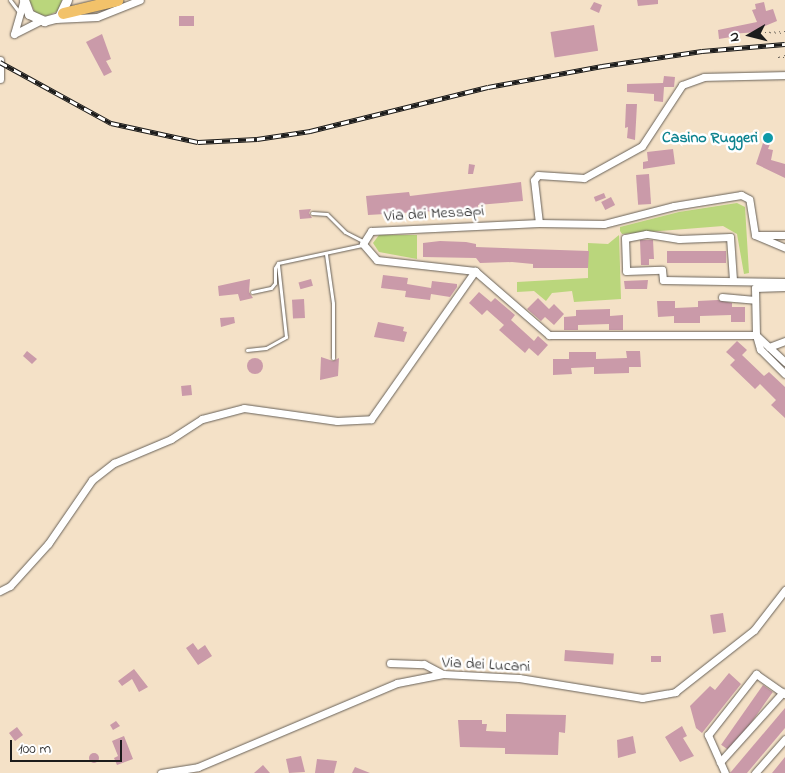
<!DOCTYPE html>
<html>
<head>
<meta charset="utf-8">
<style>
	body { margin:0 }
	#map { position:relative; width:785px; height:773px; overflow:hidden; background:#f4e1c7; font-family:"Indie Flower",sans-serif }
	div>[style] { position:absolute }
	.green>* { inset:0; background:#bad67c }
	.building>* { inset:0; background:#ca9aa9; transform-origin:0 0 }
	.round { border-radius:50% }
	.path>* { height:1px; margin-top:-0.5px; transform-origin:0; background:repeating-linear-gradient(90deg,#686158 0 1px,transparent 0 5px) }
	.roads { filter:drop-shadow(0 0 1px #686158) drop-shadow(0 0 1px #686158) }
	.service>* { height:3px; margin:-1.5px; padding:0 1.5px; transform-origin:1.5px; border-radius:1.5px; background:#fff }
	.minor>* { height:7px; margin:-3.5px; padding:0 3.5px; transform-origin:3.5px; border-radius:3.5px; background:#fff }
	.tertiary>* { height:9px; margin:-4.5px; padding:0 4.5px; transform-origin:4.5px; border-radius:4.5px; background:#fff }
	.trunk>* { height:11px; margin:-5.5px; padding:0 5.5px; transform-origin:5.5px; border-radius:5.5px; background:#f2c26a }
	.rail>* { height:4.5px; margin-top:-2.25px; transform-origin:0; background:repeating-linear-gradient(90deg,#fff 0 8px,#1c1c1c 0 16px); box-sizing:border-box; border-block:1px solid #1c1c1c }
	.dots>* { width:14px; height:14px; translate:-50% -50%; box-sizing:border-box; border:2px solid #fff; border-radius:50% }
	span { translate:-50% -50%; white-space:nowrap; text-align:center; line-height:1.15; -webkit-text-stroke:5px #fff; paint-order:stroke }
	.culture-label { font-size:16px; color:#0d838f; font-weight:700 }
	.right { translate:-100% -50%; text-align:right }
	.street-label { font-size:16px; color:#1c1c1c }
	.north { position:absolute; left:725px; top:10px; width:50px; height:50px; -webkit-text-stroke:4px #fff; paint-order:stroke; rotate:262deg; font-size:14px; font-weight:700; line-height:20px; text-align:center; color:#1c1c1c }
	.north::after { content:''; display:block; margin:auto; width:18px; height:22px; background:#1c1c1c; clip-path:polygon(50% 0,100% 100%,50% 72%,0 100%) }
	.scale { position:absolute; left:10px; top:740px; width:112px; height:22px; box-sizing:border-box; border:2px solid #1c1c1c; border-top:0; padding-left:6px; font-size:15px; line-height:18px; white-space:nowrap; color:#1c1c1c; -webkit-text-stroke:4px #fff; paint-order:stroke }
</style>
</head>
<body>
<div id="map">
	<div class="green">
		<div style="clip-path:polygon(29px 0,62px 0,58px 11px,47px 16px,36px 14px)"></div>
		<div style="clip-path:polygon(737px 203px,745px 207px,749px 273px,744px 274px,737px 234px,723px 226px,622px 234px,620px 231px,620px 227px,679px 212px)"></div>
		<div style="clip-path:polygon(379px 235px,417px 235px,417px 259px,379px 252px,373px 243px)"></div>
		<div style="clip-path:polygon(619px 235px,621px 299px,574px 302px,572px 291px,552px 293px,546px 301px,534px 291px,517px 292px,517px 282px,588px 278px,588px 243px,608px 244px)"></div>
	</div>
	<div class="building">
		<div style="clip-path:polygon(637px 0,658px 0,658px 4px,638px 6px)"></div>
		<div style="clip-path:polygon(594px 2px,602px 5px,599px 13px,590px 9px)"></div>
		<div style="clip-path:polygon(764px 2px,766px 11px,773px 9px,777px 21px,758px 29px,758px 32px,730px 34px,731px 37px,719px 39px,718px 30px,757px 22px,752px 10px,756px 9px,755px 4px)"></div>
		<div style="left:179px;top:16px;width:15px;height:10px"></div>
		<div style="left:594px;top:25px;width:26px;height:44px;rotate:81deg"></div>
		<div style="clip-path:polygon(102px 34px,111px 59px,106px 61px,112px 72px,104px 76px,86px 42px)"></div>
		<div style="clip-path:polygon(664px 76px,675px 77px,674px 87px,664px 87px,663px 102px,654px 101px,654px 94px,627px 92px,627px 84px,663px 83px)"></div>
		<div style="clip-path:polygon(626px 104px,637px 104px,635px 140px,627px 138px,628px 127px,625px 128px)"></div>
		<div style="clip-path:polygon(763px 143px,770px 144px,768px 149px,773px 150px,771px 160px,785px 164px,785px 178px,756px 164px)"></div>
		<div style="clip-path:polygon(673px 149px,675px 164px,643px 169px,643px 162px,648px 161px,647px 152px)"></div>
		<div style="clip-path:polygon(469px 164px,475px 165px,473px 174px,468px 174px)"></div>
		<div style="left:649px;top:174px;width:30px;height:13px;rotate:86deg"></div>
		<div style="clip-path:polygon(521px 182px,523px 201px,478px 205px,478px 208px,469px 209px,368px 215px,366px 196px,409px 192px,410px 196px)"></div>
		<div style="left:604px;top:193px;width:5px;height:11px;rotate:68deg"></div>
		<div style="left:611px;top:197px;width:9px;height:11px;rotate:63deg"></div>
		<div style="clip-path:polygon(311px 209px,309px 213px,312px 218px,300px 219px,299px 210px)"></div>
		<div style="clip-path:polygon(640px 240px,653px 240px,654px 259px,649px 259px,649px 265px,641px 265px)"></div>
		<div style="clip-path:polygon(440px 241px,466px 242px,476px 244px,476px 247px,589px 251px,588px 268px,533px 268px,533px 264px,512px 262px,480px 263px,476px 258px,423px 257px,423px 243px)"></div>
		<div style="left:726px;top:251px;width:12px;height:59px;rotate:90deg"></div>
		<div style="clip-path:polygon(383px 275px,408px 278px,407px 284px,431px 288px,432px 281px,457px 284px,457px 287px,450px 297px,431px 294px,430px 300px,405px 297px,406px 291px,381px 288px)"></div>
		<div style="clip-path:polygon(250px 279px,249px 292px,253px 298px,240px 301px,238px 294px,219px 296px,218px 286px)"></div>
		<div style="left:311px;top:279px;width:7px;height:13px;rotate:74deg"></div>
		<div style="clip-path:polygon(648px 280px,647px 289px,625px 289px,624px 281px)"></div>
		<div style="clip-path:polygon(479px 292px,491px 302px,495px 298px,515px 315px,511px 320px,534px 341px,538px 336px,548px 345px,538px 356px,529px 348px,525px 353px,499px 330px,504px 325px,487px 310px,482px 315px,469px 303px)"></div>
		<div style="clip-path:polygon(538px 298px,549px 309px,554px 304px,564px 314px,554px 325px,545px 317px,541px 321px,527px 309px)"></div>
		<div style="left:304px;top:299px;width:19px;height:12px;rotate:87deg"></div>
		<div style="clip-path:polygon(718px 300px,732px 303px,732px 307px,745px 307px,745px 322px,731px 322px,731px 315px,700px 316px,700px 323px,674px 323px,674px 316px,658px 317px,657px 301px,675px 301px,675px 308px,698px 307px,698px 301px)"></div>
		<div style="clip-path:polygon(610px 309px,610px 316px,623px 315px,623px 330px,609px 330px,609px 324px,578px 325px,578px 330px,564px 330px,564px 317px,576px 316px,576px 310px)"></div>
		<div style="clip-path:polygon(234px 317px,235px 323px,221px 327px,220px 318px)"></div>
		<div style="clip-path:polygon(378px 322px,404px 327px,403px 331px,407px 332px,404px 342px,374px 337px)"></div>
		<div style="clip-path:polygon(737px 341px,747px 350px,742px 355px,764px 376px,769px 372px,785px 387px,785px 418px,771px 405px,776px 400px,760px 384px,755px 389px,730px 365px,735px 360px,726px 352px)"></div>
		<div style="clip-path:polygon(27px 351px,37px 359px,32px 364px,23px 356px)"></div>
		<div style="clip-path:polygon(626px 351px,640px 351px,641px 367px,629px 367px,629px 373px,594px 374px,594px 367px,571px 368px,572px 374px,553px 375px,553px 359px,569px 359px,569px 352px,596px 352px,596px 359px,627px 358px)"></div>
		<div style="clip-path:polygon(321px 357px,333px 361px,339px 358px,338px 376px,320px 380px)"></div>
		<div class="round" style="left:247px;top:358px;width:16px;height:16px"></div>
		<div style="left:191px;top:385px;width:10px;height:10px;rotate:84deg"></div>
		<div style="left:723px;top:613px;width:19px;height:13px;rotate:81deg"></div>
		<div style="clip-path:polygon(193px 643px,198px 650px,205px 645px,212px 656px,198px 665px,186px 648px)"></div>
		<div style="left:565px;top:650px;width:49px;height:11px;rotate:4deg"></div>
		<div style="left:651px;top:656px;width:10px;height:6px"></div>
		<div style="clip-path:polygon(134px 669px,148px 687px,139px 692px,132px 679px,122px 686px,118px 681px)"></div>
		<div style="clip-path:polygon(729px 673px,741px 684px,702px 733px,696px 728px,690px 706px,710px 686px,715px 690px)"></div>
		<div style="left:763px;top:685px;width:12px;height:73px;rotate:35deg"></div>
		<div style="clip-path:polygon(785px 708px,785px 728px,747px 773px,730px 773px)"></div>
		<div style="clip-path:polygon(506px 714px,566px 715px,565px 733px,559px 732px,558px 755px,505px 754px,505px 748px,460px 747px,458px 720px,482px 720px,482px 724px,487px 724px,486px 731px,506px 732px)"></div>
		<div style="clip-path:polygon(116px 721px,120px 726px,113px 730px,110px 725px)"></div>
		<div style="clip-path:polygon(682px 726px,687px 736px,683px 738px,694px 756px,680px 762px,665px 737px)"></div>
		<div style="left:17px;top:727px;width:10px;height:10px;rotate:53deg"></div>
		<div style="clip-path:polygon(124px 736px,133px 759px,117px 765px,114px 758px,118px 756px,112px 741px)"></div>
		<div style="clip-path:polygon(633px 736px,636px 753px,618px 758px,617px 740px)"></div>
		<div class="round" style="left:89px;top:753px;width:10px;height:10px"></div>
		<div style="clip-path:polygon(301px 756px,305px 772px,289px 773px,286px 759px)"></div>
		<div style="clip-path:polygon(785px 757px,785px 773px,772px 773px)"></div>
		<div style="clip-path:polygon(317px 759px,337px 761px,334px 773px,315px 773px)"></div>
		<div style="clip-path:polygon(263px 765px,270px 773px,254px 773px)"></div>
		<div style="clip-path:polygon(355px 767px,370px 773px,352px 773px)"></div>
	</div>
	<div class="path">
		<div style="left:785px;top:31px;width:20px;rotate:177deg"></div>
		<div style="left:765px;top:32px;width:20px;rotate:3deg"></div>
		<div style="left:785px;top:55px;width:7px;rotate:164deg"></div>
		<div style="left:778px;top:57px;width:7px"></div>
	</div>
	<div class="roads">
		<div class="service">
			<div style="left:10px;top:0;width:15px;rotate:53deg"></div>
			<div style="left:312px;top:213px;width:15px;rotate:4deg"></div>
			<div style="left:327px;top:214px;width:25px;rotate:45deg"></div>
			<div style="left:345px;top:232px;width:20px;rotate:27deg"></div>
			<div style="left:326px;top:254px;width:49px;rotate:81.9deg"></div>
			<div style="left:333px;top:303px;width:55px;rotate:90deg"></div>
			<div style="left:252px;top:292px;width:19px;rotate:-12deg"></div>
			<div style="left:271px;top:288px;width:6px;rotate:-51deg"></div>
			<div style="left:275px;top:283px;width:15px;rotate:-90deg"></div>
			<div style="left:275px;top:268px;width:6px;rotate:-59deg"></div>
			<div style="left:278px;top:263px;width:86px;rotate:-12.1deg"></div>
			<div style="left:247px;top:350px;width:19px;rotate:-6deg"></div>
			<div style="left:266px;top:348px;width:23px;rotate:-29deg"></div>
			<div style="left:286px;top:337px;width:73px;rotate:-96.3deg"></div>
		</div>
		<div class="minor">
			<div style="left:55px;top:19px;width:42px;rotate:-2.7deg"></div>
			<div style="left:97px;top:17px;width:46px;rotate:-21.6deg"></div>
			<div style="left:14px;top:34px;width:35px;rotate:-74deg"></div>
			<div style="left:14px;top:34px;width:29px;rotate:-27deg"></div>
			<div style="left:0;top:79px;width:19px;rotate:-90deg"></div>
			<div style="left:539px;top:223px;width:43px;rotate:-96.6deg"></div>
			<div style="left:534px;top:180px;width:6px;rotate:-51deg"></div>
			<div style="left:538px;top:175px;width:46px;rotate:3.7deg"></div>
			<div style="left:584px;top:178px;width:66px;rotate:-28.9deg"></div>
			<div style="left:642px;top:146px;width:73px;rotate:-56.7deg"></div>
			<div style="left:682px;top:85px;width:23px;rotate:-20deg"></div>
			<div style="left:704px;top:77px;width:81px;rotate:-1.4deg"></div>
			<div style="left:755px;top:235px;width:36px;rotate:-99deg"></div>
			<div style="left:749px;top:199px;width:9px;rotate:-153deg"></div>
			<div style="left:741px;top:195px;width:68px;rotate:170.7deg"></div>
			<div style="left:674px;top:206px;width:72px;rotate:165.6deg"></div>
			<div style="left:604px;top:224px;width:65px;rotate:-179.1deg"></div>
			<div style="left:539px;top:223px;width:168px;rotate:177.3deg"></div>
			<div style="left:371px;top:231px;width:15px;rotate:122deg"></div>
			<div style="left:363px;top:244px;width:21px;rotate:49deg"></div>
			<div style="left:377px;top:260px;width:99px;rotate:6.4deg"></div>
			<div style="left:475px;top:271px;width:98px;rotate:40.9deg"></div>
			<div style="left:549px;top:335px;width:207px"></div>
			<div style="left:756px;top:335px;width:40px;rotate:43deg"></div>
			<div style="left:755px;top:235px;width:33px;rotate:23deg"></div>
			<div style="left:758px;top:235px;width:27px"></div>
			<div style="left:733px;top:280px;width:43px;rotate:-94deg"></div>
			<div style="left:730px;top:237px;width:51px;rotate:177.8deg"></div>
			<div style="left:679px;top:239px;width:33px;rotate:-171deg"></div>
			<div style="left:646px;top:234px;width:21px;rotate:169deg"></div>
			<div style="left:625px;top:238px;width:33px;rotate:88deg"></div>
			<div style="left:626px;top:271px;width:36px;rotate:-2deg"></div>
			<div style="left:662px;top:270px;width:10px;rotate:84deg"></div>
			<div style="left:663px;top:280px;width:122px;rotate:0.9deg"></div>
			<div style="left:785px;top:287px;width:30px;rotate:178deg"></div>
			<div style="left:755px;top:288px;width:47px;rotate:88.8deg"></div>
			<div style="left:756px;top:335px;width:15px;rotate:74deg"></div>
			<div style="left:760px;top:349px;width:35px;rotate:45deg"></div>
			<div style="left:722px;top:297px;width:33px;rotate:5deg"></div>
			<div style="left:769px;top:347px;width:17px;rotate:-21deg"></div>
			<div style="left:0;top:591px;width:11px;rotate:-27deg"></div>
			<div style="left:10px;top:586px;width:57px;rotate:-47.9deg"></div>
			<div style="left:48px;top:544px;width:78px;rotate:-55.5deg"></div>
			<div style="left:92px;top:480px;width:28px;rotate:-38deg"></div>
			<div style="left:114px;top:463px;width:62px;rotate:-22.8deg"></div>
			<div style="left:171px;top:439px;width:37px;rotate:-33deg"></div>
			<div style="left:202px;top:419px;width:43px;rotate:-14.7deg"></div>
			<div style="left:244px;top:408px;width:94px;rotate:8deg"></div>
			<div style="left:337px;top:421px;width:34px;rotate:-3deg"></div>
			<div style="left:371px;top:419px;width:181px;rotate:-54.9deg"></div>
			<div style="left:390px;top:663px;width:34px;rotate:2deg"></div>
			<div style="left:424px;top:664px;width:21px;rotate:28deg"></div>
			<div style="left:720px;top:762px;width:94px;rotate:-48deg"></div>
			<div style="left:161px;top:773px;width:37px;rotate:-9deg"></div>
			<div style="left:198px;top:767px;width:216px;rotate:-22.9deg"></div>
			<div style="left:397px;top:683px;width:47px;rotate:-11.1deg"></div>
			<div style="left:443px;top:674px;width:76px;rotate:3deg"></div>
			<div style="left:519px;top:678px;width:125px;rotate:9.2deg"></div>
			<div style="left:642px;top:698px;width:34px;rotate:-10deg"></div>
			<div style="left:675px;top:692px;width:100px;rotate:-38.1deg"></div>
			<div style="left:754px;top:630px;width:51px;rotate:-52.2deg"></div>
			<div style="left:725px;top:773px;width:42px;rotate:-114.1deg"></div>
			<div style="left:708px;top:735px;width:78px;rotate:-51.8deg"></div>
			<div style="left:756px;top:674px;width:35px;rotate:35deg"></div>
			<div style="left:755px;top:773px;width:45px;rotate:-48.6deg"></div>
		</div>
		<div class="tertiary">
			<div style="left:24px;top:0;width:15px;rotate:70deg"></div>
			<div style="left:29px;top:14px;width:17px;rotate:25deg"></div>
			<div style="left:44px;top:21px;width:16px;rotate:-15deg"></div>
			<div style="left:59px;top:17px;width:19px;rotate:-65deg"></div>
		</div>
		<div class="trunk">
			<div style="left:63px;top:13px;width:56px;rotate:-13.5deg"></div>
		</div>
	</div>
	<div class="rail">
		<div style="left:0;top:62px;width:127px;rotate:28.8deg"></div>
		<div style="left:111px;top:123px;width:89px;rotate:12.3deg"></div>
		<div style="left:198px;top:142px;width:59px;rotate:-2.9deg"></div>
		<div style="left:257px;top:139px;width:54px;rotate:-8.6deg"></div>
		<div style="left:310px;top:131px;width:183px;rotate:-13.9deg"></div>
		<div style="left:488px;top:87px;width:116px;rotate:-10.4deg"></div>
		<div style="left:602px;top:66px;width:101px;rotate:-8.5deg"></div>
		<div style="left:702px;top:51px;width:83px;rotate:-4.8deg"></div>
	</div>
	<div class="dots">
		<div style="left:768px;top:138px;background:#0f9aa8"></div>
	</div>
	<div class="culture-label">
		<span class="right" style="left:758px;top:138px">Casino Ruggeri</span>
	</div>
	<div class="street-label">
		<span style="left:434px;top:214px;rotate:-3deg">Via dei Messapi</span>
		<span style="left:486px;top:665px;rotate:3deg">Via dei Lucani</span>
	</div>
	<div class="north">N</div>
	<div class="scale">100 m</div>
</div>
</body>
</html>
